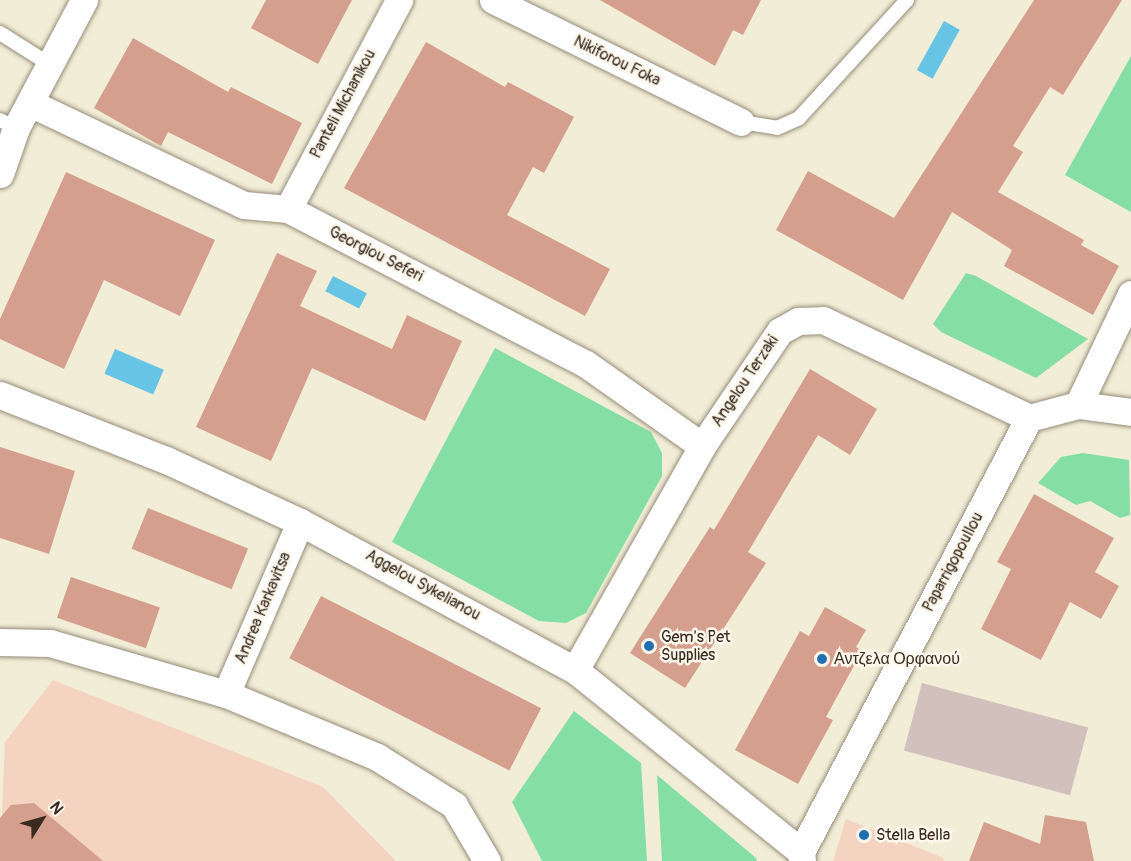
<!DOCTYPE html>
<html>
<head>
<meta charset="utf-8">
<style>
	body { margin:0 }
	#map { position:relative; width:1131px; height:861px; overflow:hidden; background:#f2edd7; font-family:Pangolin,sans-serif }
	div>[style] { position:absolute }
	.built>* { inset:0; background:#f5d3c1 }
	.industrial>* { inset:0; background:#d1c0bc; transform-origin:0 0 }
	.green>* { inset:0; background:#85dea4 }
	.water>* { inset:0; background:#67c4e5; transform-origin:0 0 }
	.building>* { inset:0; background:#d49f8d; transform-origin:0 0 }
	.roads { filter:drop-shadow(0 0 2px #968c7a) drop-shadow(0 0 2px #968c7a) }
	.service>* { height:14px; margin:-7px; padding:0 7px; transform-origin:7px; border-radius:7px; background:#fff }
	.minor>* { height:27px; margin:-13.5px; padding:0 13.5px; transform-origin:13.5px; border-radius:13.5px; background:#fff }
	.dots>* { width:16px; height:16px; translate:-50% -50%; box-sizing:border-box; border:3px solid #fbf7ec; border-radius:50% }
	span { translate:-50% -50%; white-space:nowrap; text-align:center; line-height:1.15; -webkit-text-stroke:5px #fbf7ec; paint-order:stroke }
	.street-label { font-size:16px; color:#3b2a1e }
	.poi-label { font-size:16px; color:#3b2a1e }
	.left { translate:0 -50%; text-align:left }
	.north { position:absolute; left:12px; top:789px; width:60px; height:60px; -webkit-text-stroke:4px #fbf7ec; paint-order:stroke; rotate:53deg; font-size:16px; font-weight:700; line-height:24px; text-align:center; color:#3b2a1e }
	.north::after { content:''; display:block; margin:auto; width:21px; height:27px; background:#3b2a1e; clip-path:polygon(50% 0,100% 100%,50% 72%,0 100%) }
</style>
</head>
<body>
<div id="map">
	<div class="built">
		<div style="clip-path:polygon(53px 680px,323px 787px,396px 861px,0 861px,5px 742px)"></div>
		<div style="clip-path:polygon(846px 819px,944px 858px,943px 861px,833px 861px)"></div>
	</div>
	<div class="industrial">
		<div style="left:922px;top:683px;width:172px;height:70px;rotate:15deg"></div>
	</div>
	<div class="green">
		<div style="clip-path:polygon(1131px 56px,1131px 212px,1065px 175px)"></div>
		<div style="clip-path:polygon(966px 273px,976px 276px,1088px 339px,1036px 378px,941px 332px,933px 324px)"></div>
		<div style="clip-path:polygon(495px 348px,651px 432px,662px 453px,662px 476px,586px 613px,566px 623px,539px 621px,392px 542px)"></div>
		<div style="clip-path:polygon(1083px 453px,1129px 460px,1130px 515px,1120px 518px,1090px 501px,1076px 505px,1038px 483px,1061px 457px)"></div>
		<div style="clip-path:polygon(574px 711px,641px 763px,647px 861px,542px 861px,512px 802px)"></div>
		<div style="clip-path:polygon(657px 775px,756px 858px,757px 861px,662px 861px)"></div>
	</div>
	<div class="water">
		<div style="left:944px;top:21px;width:18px;height:56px;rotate:29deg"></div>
		<div style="left:333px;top:276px;width:38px;height:17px;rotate:27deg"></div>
		<div style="left:115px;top:349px;width:53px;height:27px;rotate:23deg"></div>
	</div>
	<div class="building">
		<div style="clip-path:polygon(266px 0,352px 0,318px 64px,251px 28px)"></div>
		<div style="clip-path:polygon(600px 0,761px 0,743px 35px,733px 30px,715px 66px)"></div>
		<div style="clip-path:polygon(1034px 0,1122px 0,1063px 95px,1050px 87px,1013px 146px,1023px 152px,998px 192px,1084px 240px,1081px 245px,1119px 266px,1093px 315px,1004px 266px,1012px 250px,952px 212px,903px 300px,776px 230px,808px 171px,894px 218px)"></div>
		<div style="clip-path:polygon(133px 38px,228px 92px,231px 87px,302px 123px,272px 184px,168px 132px,161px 146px,94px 108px)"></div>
		<div style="clip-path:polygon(426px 42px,505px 87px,508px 82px,574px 117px,544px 173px,533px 167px,507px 215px,610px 269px,585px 316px,344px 188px)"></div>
		<div style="clip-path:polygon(66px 172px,215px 240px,180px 316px,104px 280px,64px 369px,0 339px,0 319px)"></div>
		<div style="clip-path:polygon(277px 253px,317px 271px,300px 306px,392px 349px,407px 315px,462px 341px,425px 421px,312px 368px,271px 461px,196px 427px)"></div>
		<div style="clip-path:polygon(810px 369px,877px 409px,850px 455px,818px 435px,748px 552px,766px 563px,685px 688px,630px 653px,710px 527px,714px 530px)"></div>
		<div style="clip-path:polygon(0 447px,75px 471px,49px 554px,0 538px)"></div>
		<div style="clip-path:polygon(1034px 494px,1114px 538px,1095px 572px,1119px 586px,1101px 619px,1070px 602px,1041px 660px,981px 629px,1011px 569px,997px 562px)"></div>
		<div style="left:148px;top:508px;width:108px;height:44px;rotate:22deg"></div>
		<div style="left:71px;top:577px;width:94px;height:43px;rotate:19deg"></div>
		<div style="left:321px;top:596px;width:247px;height:70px;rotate:27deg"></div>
		<div style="clip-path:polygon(825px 607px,866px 630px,856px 647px,862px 651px,826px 717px,833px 720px,798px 784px,735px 750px,800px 631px,809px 636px)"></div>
		<div style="clip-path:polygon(34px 803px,103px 861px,0 861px,0 818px,11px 805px)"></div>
		<div style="clip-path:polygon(1045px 815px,1086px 822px,1094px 861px,969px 861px,984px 822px,1040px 844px)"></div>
	</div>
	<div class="roads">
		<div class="service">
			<div style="left:0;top:33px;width:58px;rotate:32.3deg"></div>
			<div style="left:0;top:120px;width:18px;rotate:27deg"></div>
			<div style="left:741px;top:122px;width:36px;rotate:9deg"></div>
			<div style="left:777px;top:128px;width:24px;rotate:-24deg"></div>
			<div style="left:799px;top:118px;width:160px;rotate:-47.5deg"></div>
		</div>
		<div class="minor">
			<div style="left:493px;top:0;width:276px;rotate:26.2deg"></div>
			<div style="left:30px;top:103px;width:237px;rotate:25.5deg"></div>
			<div style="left:244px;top:205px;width:44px;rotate:5.2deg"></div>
			<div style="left:288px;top:209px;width:336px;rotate:27.5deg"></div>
			<div style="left:586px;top:364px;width:142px;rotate:35.3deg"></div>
			<div style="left:0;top:174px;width:49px;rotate:-70.8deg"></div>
			<div style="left:16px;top:128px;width:145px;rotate:-62deg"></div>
			<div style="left:288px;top:209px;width:237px;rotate:-62deg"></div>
			<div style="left:0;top:395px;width:178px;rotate:21.4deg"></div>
			<div style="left:166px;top:460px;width:148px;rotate:24.8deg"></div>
			<div style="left:300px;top:522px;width:312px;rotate:28.3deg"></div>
			<div style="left:575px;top:670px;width:290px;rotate:38.8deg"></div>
			<div style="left:1078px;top:405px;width:53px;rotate:7.5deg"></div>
			<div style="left:0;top:642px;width:50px;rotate:1.1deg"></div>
			<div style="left:50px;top:643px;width:183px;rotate:16.2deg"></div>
			<div style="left:226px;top:694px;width:164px;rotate:22.6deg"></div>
			<div style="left:377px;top:757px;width:91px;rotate:31.9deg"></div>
			<div style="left:454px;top:805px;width:65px;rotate:59.5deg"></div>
			<div style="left:575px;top:670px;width:257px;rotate:-60.4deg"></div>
			<div style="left:702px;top:446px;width:139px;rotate:-55.9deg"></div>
			<div style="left:780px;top:331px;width:21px;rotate:-29deg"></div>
			<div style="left:798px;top:321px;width:25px;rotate:-2deg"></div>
			<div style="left:823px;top:320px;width:228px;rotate:25.4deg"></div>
			<div style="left:226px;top:694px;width:187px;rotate:-66.7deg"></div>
			<div style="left:802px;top:861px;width:9px;rotate:-96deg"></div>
			<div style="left:801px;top:852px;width:490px;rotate:-62.3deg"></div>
			<div style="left:1029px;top:418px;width:51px;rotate:-14.9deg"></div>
			<div style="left:1078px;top:405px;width:123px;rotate:-64.5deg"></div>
		</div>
	</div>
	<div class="dots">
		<div style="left:649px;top:646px;background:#1f6fb2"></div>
		<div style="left:822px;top:659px;background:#1f6fb2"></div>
		<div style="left:864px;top:835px;background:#1f6fb2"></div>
	</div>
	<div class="street-label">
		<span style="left:617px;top:61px;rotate:26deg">Nikiforou Foka</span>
		<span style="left:343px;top:104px;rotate:-62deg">Panteli Michanikou</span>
		<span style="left:376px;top:254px;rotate:27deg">Georgiou Seferi</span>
		<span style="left:745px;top:381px;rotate:-56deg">Angelou Terzaki</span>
		<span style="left:953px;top:562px;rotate:-62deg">Paparrigopoullou</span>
		<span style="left:423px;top:585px;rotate:29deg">Aggelou Sykelianou</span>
		<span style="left:263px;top:608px;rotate:-67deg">Andrea Karkavitsa</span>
	</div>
	<div class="poi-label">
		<span class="left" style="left:661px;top:646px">Gem's Pet<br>Supplies</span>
		<span class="left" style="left:834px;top:659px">Αντζελα Ορφανού</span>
		<span class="left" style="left:876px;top:835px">Stella Bella</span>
	</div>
	<div class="north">N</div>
</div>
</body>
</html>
